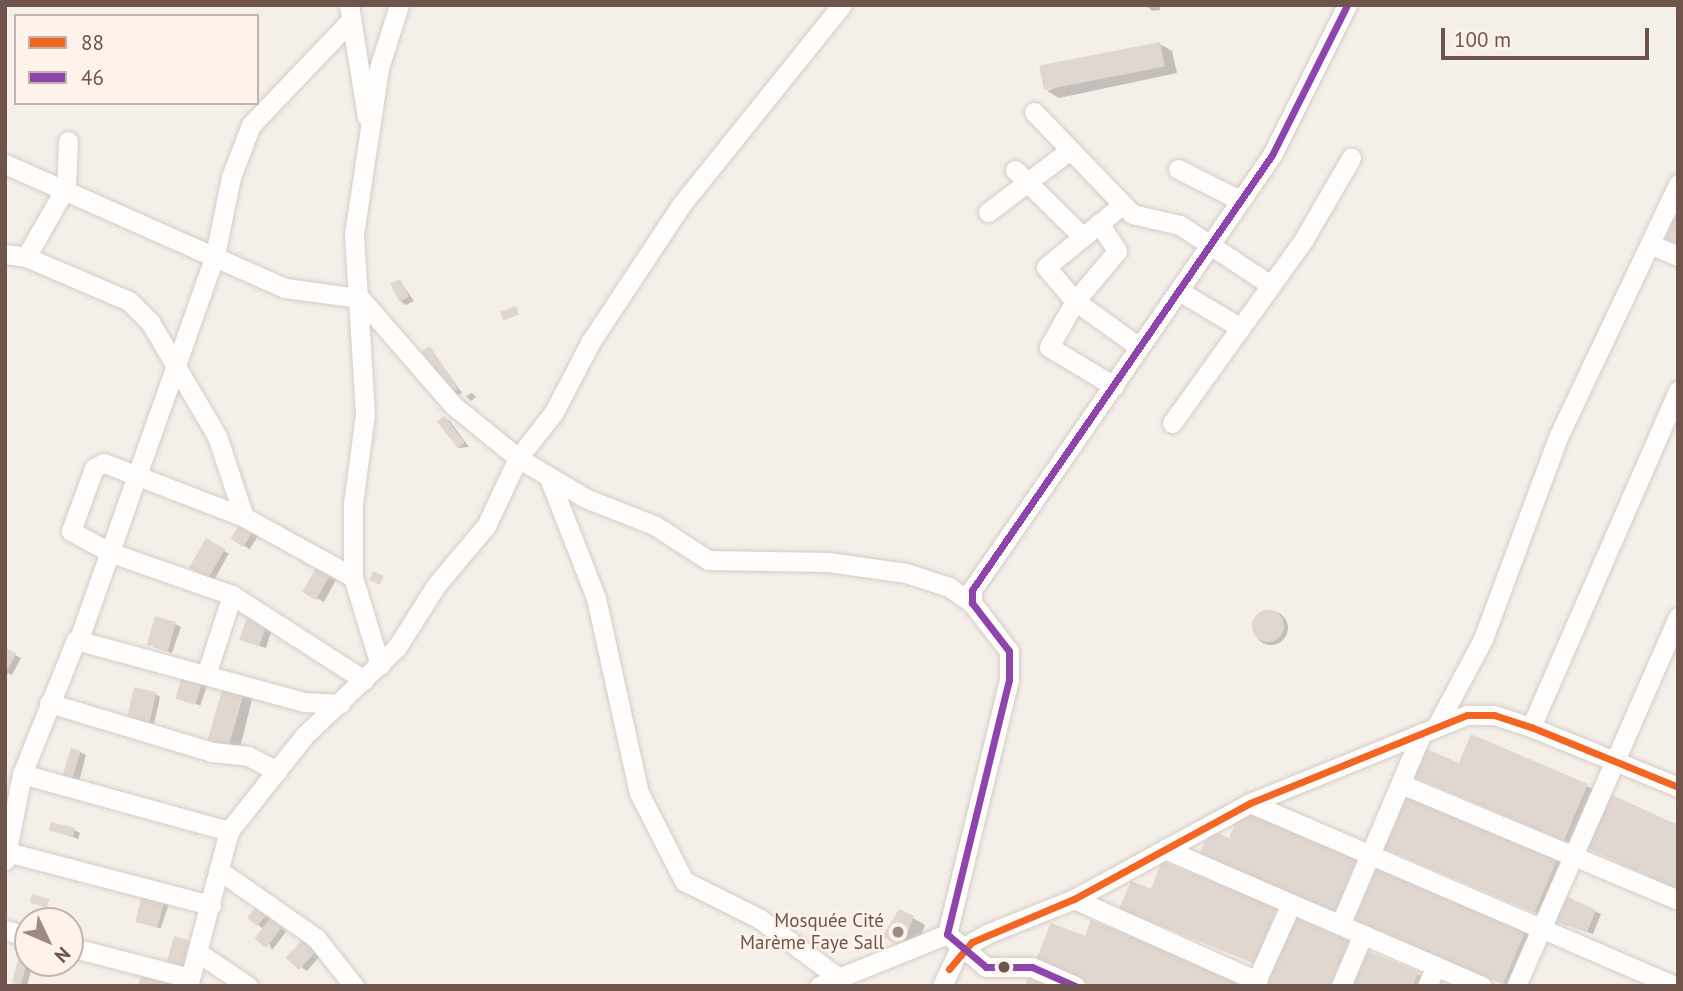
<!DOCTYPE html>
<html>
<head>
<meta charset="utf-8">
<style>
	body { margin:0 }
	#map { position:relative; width:1683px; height:991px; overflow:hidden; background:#f5efe9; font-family:"PT Sans",sans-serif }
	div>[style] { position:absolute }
	.shadow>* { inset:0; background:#0003; transform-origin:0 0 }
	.round { border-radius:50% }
	.building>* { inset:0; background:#e1d7d1; transform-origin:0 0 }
	.roads { filter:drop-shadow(0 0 2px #d3ccc7) drop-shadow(0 0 2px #d3ccc7) }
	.minor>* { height:19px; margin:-9.5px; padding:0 9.5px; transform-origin:9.5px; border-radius:9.5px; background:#fefdfc }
	.bus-1>* { height:7px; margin:-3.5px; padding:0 3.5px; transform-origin:3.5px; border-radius:3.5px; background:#f26522 }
	.bus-2>* { height:7px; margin:-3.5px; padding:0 3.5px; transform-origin:3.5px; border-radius:3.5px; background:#8e44ad }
	.dots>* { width:19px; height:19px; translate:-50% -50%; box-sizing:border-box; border:4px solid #fdf3ea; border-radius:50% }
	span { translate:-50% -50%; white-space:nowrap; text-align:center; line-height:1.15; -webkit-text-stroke:5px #fdf3ea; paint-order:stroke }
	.poi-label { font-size:19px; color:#6f544c }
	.right { translate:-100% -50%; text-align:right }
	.frame { position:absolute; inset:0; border:7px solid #6f544c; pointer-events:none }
	.legend { position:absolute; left:14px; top:14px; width:245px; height:91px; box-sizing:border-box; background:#fdf3ea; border:2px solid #c4b3ab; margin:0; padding:9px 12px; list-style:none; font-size:21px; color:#6f544c }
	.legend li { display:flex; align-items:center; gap:14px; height:35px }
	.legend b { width:35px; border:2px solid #c4b3ab }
	.north { position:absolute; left:14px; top:907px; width:70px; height:70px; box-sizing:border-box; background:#fdf3ea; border:2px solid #c4b3ab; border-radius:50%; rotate:134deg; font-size:19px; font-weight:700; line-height:28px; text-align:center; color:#6f544c }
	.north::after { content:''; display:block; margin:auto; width:24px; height:32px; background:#9e8a83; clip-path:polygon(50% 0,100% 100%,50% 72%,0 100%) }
	.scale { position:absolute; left:1441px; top:28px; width:208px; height:32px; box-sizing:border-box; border:4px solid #6f544c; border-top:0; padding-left:9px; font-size:21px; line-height:24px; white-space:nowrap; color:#6f544c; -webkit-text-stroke:5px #fdf3ea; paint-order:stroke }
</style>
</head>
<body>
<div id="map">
	<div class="shadow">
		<div style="clip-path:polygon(1146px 5px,1159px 5px,1160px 10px,1152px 11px)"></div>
		<div style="clip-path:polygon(1160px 44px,1172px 51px,1177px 73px,1059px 98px,1047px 91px)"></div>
		<div style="clip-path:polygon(400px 281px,414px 301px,406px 305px,400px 301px)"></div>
		<div style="clip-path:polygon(430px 348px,462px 393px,456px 396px)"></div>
		<div style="clip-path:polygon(472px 393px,476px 397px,471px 401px,466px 396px)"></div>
		<div style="clip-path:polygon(444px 418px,450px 421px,469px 447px,458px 448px)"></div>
		<div style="left:242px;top:524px;width:20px;height:17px;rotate:33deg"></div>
		<div style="left:206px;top:541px;width:26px;height:30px;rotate:29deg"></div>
		<div style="left:318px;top:569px;width:21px;height:26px;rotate:29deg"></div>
		<div class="round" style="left:1254px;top:611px;width:34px;height:34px"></div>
		<div style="clip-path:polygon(248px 619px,272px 629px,266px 648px,247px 642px)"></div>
		<div style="clip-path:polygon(175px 624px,181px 627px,172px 653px,154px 647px)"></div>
		<div style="clip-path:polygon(5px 650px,21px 658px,12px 675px,5px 672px)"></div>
		<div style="left:185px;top:672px;width:25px;height:27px;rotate:18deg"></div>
		<div style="clip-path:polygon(226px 686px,253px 695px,239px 752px,220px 747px)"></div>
		<div style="clip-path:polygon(155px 694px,160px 697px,154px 724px,134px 719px)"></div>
		<div style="clip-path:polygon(1472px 736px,1593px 789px,1570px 843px,1417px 778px,1460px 765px)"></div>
		<div style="clip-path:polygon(80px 752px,86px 755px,78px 786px,70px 784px)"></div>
		<div style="left:1403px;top:793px;width:173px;height:58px;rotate:23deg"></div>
		<div style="clip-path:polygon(51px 830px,74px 830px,80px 833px,78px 839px)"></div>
		<div style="left:1371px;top:867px;width:174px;height:55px;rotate:23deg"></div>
		<div style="left:144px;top:896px;width:26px;height:26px;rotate:18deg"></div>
		<div style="clip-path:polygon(1562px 897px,1601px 914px,1593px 934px,1557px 922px)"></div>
		<div style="clip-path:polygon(260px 906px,286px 932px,272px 950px,263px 929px,249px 917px)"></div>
		<div style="clip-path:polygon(913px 918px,925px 925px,914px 953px,897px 944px)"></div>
		<div style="clip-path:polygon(28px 946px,33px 963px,27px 986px,19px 986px,14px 982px)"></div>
		<div style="clip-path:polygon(308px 946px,320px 956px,307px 971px,302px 968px)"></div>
		<div style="clip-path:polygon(1363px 951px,1424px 977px,1420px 986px,1349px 986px)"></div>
	</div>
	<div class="building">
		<div style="left:1160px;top:42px;width:25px;height:123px;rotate:79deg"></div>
		<div style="clip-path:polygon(1678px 202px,1678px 244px,1664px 239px)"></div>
		<div style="left:400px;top:279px;width:20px;height:11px;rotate:63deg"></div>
		<div style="left:516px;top:306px;width:9px;height:17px;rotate:69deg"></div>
		<div style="left:430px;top:346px;width:51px;height:10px;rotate:57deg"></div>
		<div style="left:444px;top:416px;width:34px;height:9px;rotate:52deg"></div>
		<div style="left:241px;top:522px;width:15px;height:20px;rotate:32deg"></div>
		<div style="left:206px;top:538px;width:22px;height:34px;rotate:30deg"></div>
		<div style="left:317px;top:566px;width:16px;height:30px;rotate:30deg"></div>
		<div style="left:373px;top:571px;width:12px;height:10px;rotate:24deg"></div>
		<div class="round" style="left:1252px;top:610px;width:32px;height:32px"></div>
		<div style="left:155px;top:616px;width:22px;height:30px;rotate:16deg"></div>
		<div style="left:247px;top:617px;width:21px;height:24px;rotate:19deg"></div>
		<div style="clip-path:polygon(5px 648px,16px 653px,5px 675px)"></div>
		<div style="left:184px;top:670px;width:21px;height:30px;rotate:17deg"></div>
		<div style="left:224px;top:683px;width:22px;height:62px;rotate:16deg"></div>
		<div style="left:134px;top:687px;width:23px;height:31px;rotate:13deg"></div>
		<div style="clip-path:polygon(1471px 734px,1588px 784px,1564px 841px,1409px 775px,1422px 747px,1459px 763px)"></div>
		<div style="left:71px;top:748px;width:10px;height:35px;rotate:17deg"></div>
		<div style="left:1402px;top:790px;width:170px;height:61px;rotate:23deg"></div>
		<div style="clip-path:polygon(1603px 791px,1678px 825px,1678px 890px,1578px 844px)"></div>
		<div style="clip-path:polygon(1241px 810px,1358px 858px,1334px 915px,1198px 858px,1210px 830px,1229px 838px)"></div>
		<div style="left:51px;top:822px;width:25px;height:9px;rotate:14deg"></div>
		<div style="clip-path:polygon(1162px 861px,1277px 908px,1255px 964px,1119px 909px,1131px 881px,1151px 889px)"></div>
		<div style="left:1370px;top:865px;width:169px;height:58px;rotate:23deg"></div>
		<div style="left:32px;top:894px;width:18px;height:9px;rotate:16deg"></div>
		<div style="left:142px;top:894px;width:23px;height:29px;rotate:13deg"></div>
		<div style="clip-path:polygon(1561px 894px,1596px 910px,1587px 932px,1549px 920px)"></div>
		<div style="left:259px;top:904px;width:13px;height:18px;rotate:42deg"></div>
		<div style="clip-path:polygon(899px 909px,914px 916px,902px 947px,882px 937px)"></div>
		<div style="clip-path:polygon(1295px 917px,1350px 941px,1330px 986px,1265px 986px)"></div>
		<div style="left:270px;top:918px;width:15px;height:26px;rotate:37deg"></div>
		<div style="clip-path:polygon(1091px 920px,1245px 983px,1244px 986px,1094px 986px,1035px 962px,1051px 923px,1085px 936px)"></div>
		<div style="left:174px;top:936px;width:22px;height:29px;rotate:16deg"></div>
		<div style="left:302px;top:940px;width:18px;height:24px;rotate:43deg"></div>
		<div style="clip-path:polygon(22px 943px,28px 944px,28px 958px,21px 985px,12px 983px)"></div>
		<div style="clip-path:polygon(1362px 949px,1419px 972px,1413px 986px,1347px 986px)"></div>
		<div style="clip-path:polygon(142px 972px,188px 986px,138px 986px)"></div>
		<div style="clip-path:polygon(1028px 977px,1048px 986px,1025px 986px)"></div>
	</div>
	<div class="roads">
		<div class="minor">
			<div style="left:349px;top:5px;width:113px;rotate:80.9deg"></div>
			<div style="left:1034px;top:112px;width:141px;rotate:46.1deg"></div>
			<div style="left:1132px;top:214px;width:49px;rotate:12.9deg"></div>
			<div style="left:1180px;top:225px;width:107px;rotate:33.5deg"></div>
			<div style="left:5px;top:164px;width:306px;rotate:23.9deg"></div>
			<div style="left:285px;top:288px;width:76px;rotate:7.6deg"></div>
			<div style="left:360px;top:298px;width:143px;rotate:49deg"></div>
			<div style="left:454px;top:406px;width:82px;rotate:39.1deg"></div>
			<div style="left:518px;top:458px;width:78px;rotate:30.8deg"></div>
			<div style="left:585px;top:498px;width:74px;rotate:21.4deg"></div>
			<div style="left:654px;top:525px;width:64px;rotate:32.9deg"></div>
			<div style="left:708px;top:560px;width:120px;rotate:1deg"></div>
			<div style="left:828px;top:562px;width:79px;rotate:8deg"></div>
			<div style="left:906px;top:573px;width:45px;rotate:18deg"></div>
			<div style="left:949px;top:587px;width:28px;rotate:35deg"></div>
			<div style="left:1178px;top:169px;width:69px;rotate:26.6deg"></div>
			<div style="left:1015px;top:170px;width:93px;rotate:44.6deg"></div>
			<div style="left:1122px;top:205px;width:98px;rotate:140.8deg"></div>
			<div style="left:1046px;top:267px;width:45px;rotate:49.5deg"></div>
			<div style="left:1075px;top:301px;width:79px;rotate:35.7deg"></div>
			<div style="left:988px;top:212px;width:103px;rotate:-37.1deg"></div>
			<div style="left:1099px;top:223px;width:33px;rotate:57deg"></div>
			<div style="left:1117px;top:251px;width:65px;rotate:130deg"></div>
			<div style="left:1075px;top:301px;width:53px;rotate:119.5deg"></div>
			<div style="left:1049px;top:347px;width:76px;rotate:31deg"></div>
			<div style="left:1652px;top:245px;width:28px;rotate:23deg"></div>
			<div style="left:5px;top:254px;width:21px;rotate:8deg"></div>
			<div style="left:26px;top:257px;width:81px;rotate:-60.3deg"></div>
			<div style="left:66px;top:187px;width:46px;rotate:-87.5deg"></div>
			<div style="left:26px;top:257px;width:112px;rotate:23.1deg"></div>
			<div style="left:129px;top:301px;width:30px;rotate:45deg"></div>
			<div style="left:150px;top:322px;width:132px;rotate:59.6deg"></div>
			<div style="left:217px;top:436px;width:85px;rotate:71.6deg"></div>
			<div style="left:1179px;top:291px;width:72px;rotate:30.8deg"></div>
			<div style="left:1172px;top:423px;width:226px;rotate:-54.3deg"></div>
			<div style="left:1304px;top:239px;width:94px;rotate:-59.9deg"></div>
			<div style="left:549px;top:478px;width:129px;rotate:68.6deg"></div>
			<div style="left:596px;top:598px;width:200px;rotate:77.6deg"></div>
			<div style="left:639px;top:793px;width:99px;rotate:62.9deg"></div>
			<div style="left:684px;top:881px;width:85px;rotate:26.6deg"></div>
			<div style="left:760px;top:919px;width:99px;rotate:36.8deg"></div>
			<div style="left:353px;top:577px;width:124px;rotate:-151.2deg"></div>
			<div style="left:244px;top:517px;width:150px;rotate:-158.9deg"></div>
			<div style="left:104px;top:463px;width:11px;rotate:153deg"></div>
			<div style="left:94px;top:468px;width:67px;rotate:110.1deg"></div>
			<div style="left:71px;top:531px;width:43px;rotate:28.9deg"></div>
			<div style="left:109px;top:552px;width:130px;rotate:19.3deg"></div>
			<div style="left:232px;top:595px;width:157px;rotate:32.8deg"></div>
			<div style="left:79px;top:639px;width:407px;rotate:-70.5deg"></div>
			<div style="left:215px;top:255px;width:80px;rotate:-78.4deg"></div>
			<div style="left:231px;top:177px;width:56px;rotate:-69deg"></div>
			<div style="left:251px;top:125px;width:144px;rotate:-46.4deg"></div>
			<div style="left:380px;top:665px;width:92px;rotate:-107.1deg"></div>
			<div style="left:353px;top:577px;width:73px;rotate:-90deg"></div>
			<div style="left:353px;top:504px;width:91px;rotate:-82.4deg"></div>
			<div style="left:365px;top:414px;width:180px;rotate:-93.5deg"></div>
			<div style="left:354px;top:234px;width:168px;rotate:-81.4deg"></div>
			<div style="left:379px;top:68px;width:66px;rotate:-72.4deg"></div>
			<div style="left:207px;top:672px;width:81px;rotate:-72deg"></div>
			<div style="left:49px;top:703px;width:170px;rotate:16.7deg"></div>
			<div style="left:212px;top:752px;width:36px;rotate:6deg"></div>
			<div style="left:248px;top:756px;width:33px;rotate:27deg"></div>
			<div style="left:1436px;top:727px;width:100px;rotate:-61.9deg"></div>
			<div style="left:1483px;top:639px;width:218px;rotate:-69.6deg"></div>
			<div style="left:1559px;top:435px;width:278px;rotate:-64.6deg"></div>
			<div style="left:1531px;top:727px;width:367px;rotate:-66.4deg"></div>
			<div style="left:22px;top:774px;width:215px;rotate:15.4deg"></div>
			<div style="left:1401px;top:784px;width:300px;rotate:22.7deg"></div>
			<div style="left:1250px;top:803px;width:463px;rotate:23.3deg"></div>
			<div style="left:1165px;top:849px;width:345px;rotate:23.4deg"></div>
			<div style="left:7px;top:852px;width:211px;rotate:14.6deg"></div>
			<div style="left:5px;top:860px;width:88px;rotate:-78.8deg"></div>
			<div style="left:22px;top:774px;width:144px;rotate:-68.1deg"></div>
			<div style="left:76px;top:640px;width:236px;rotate:15.2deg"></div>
			<div style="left:304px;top:702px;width:36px;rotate:3deg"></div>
			<div style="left:220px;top:871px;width:117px;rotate:34.9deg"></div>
			<div style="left:316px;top:938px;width:61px;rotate:51.6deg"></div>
			<div style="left:1074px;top:899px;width:201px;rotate:24.1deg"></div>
			<div style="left:1340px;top:925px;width:209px;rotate:-66.9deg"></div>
			<div style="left:5px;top:930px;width:24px;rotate:15deg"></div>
			<div style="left:70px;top:947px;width:124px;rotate:14.5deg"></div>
			<div style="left:197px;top:952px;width:61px;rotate:33.7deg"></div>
			<div style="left:188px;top:986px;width:160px;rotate:-75.2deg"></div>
			<div style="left:229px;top:831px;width:121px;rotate:-51.7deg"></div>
			<div style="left:304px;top:736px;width:129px;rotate:-43.7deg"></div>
			<div style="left:397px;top:647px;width:75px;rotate:-57.6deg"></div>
			<div style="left:437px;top:584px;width:76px;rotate:-49.8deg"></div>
			<div style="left:486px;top:526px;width:75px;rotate:-64.8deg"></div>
			<div style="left:518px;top:458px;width:58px;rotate:-52deg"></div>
			<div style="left:554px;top:412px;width:80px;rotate:-62.5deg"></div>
			<div style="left:591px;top:341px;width:163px;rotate:-56.5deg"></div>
			<div style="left:681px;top:205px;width:257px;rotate:-51.2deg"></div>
			<div style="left:819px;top:986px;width:138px;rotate:-22.1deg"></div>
			<div style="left:942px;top:986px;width:40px;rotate:-65deg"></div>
			<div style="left:959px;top:950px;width:34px;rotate:-30deg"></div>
			<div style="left:989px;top:933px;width:92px;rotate:-21.8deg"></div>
			<div style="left:1074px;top:899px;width:200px;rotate:-28.6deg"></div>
			<div style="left:1250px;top:803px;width:234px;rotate:-22.1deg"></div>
			<div style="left:1467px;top:715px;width:27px"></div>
			<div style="left:1494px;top:715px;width:39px;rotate:18deg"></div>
			<div style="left:1531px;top:727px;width:159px;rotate:22.2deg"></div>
			<div style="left:1075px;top:986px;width:47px;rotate:-156.2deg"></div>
			<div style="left:1032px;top:967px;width:46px;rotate:180deg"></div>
			<div style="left:986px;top:967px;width:51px;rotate:-139.8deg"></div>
			<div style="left:947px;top:934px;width:261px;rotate:-76.3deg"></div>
			<div style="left:1009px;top:680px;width:29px;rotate:-90deg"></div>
			<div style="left:1009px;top:651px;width:61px;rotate:-127.6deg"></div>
			<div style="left:972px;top:603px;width:13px;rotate:-90deg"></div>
			<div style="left:972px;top:590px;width:528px;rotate:-55.41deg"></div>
			<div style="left:1272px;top:155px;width:168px;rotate:-63.4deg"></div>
			<div style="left:1254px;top:986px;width:90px;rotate:-65.7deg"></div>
			<div style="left:1341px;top:986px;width:56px;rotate:-67.1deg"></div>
			<div style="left:1427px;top:986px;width:22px;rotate:-66deg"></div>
			<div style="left:1516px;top:986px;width:403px;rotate:-66.3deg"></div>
		</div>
	</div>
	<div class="bus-1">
		<div style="left:949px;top:969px;width:35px;rotate:-50deg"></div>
		<div style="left:972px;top:942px;width:111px;rotate:-22.9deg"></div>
		<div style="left:1074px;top:899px;width:200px;rotate:-28.6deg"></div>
		<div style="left:1250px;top:803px;width:234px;rotate:-22.1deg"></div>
		<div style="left:1467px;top:715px;width:27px"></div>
		<div style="left:1494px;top:715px;width:39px;rotate:18deg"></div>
		<div style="left:1531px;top:727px;width:159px;rotate:22.2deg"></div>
	</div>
	<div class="bus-2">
		<div style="left:1075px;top:986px;width:47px;rotate:-156.2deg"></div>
		<div style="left:1032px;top:967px;width:46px;rotate:180deg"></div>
		<div style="left:986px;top:967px;width:51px;rotate:-139.8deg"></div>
		<div style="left:947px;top:934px;width:261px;rotate:-76.3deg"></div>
		<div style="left:1009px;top:680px;width:29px;rotate:-90deg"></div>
		<div style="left:1009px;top:651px;width:61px;rotate:-127.6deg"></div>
		<div style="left:972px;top:603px;width:13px;rotate:-90deg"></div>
		<div style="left:972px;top:590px;width:528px;rotate:-55.41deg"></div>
		<div style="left:1272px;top:155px;width:168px;rotate:-63.4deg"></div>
	</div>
	<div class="dots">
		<div style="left:898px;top:932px;background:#9e8a83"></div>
		<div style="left:1004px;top:967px;background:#6f544c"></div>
	</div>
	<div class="poi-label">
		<span class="right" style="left:884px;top:932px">Mosquée Cité<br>Marème Faye Sall</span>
	</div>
	<div class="frame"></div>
	<ul class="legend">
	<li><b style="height:9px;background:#f26522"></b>88</li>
	<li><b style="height:9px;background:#8e44ad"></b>46</li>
	</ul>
	<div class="north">N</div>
	<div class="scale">100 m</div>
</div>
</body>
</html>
